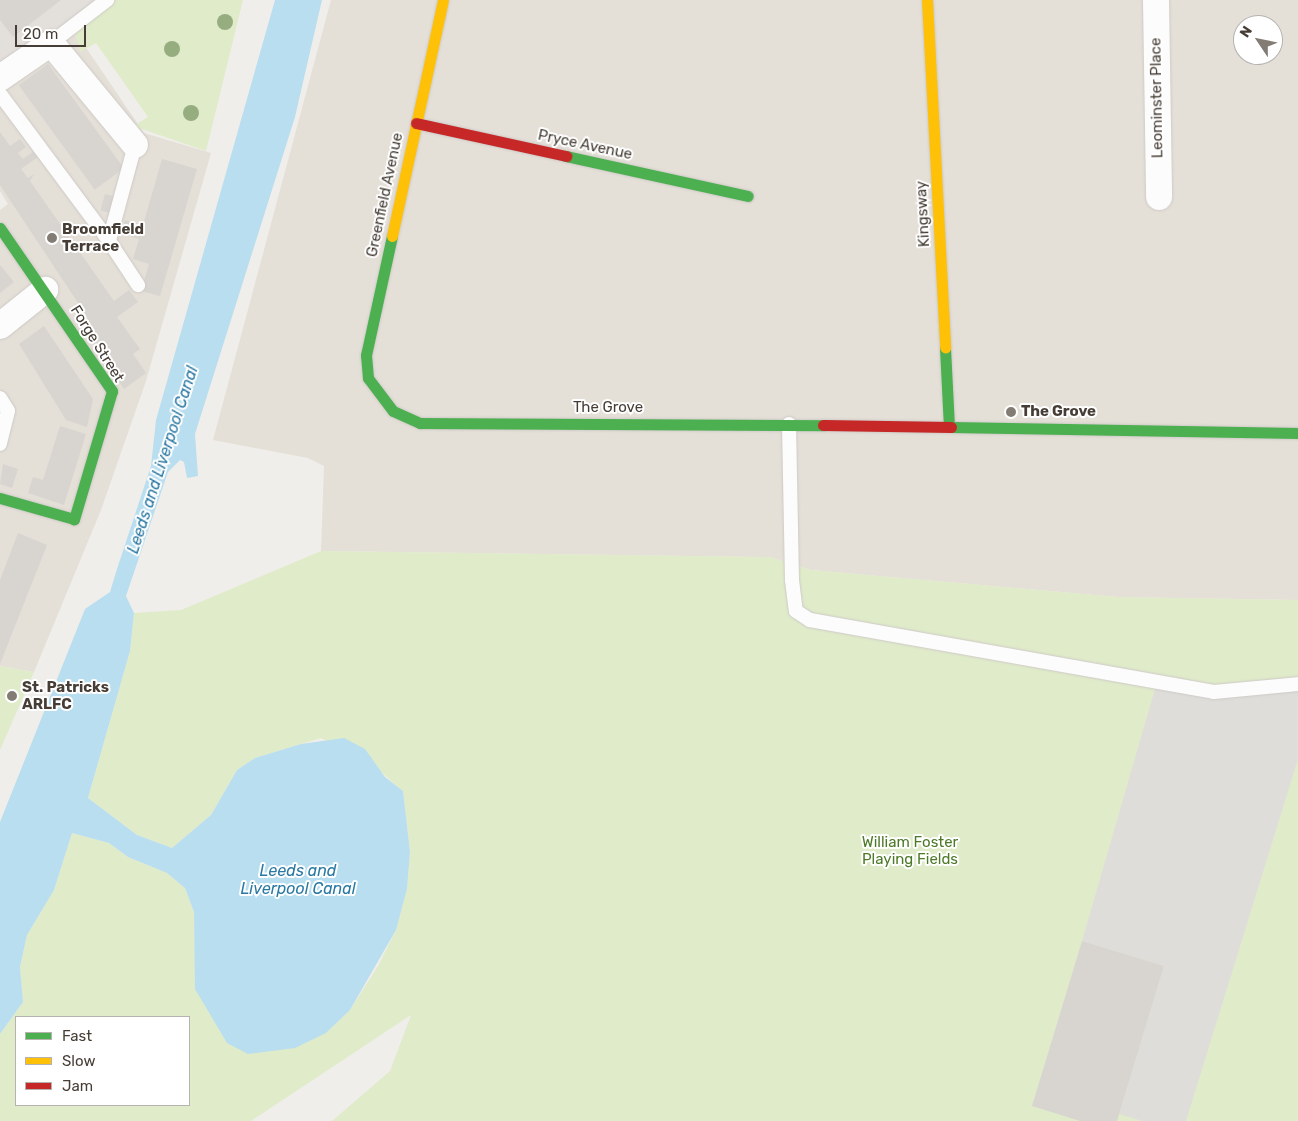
<!DOCTYPE html>
<html>
<head>
<meta charset="utf-8">
<style>
	body { margin:0 }
	#map { position:relative; width:1298px; height:1121px; overflow:hidden; background:#f0eeea; font-family:Rubik,sans-serif }
	div>[style] { position:absolute }
	.residential>* { inset:0; background:#e4dfd7 }
	.industrial>* { inset:0; background:#e3dfdb }
	.green>* { inset:0; background:#e0ebca }
	.parking>* { inset:0; background:#dfddda }
	.water>* { inset:0; background:#b9deef }
	.building>* { inset:0; background:#d8d5d1; transform-origin:0 0 }
	.roads { filter:drop-shadow(0 0 1px #cdcac6) drop-shadow(0 0 1px #cdcac6) }
	.lane>* { height:14px; margin:-7px; padding:0 7px; transform-origin:7px; border-radius:7px; background:#fdfcfc }
	.street>* { height:26px; margin:-13px; padding:0 13px; transform-origin:13px; border-radius:13px; background:#fdfcfc }
	.fast>* { height:11px; margin:-5.5px; padding:0 5.5px; transform-origin:5.5px; border-radius:5.5px; background:#4caf50 }
	.slow>* { height:11px; margin:-5.5px; padding:0 5.5px; transform-origin:5.5px; border-radius:5.5px; background:#ffc107 }
	.jam>* { height:11px; margin:-5.5px; padding:0 5.5px; transform-origin:5.5px; border-radius:5.5px; background:#c62828 }
	.trees>* { width:16px; height:16px; margin:-8px; border-radius:50%; background:#96ae7f }
	.dots>* { width:14px; height:14px; translate:-50% -50%; box-sizing:border-box; border:2px solid #fff; border-radius:50% }
	span { translate:-50% -50%; white-space:nowrap; text-align:center; line-height:1.15; -webkit-text-stroke:4px #fff; paint-order:stroke }
	.street-label { font-size:15px; color:#463e36 }
	.poi-label { font-size:15px; color:#463e36; font-weight:700 }
	.left { translate:0 -50%; text-align:left }
	.park-label { font-size:15px; color:#4d7928 }
	.water-label { font-size:16px; color:#2b79a3; font-style:italic }
	.legend { position:absolute; left:15px; top:1016px; width:175px; height:90px; box-sizing:border-box; background:#fff; border:1px solid #b5b2af; margin:0; padding:6px 9px; list-style:none; font-size:15px; color:#463e36 }
	.legend li { display:flex; align-items:center; gap:10px; height:25px }
	.legend b { width:25px; border:1px solid #b5b2af }
	.north { position:absolute; left:1233px; top:15px; width:50px; height:50px; box-sizing:border-box; background:#fff; border:1px solid #b5b2af; border-radius:50%; rotate:304deg; font-size:14px; font-weight:700; line-height:20px; text-align:center; color:#463e36 }
	.north::after { content:''; display:block; margin:auto; width:18px; height:22px; background:#827c75; clip-path:polygon(50% 0,100% 100%,50% 72%,0 100%) }
	.scale { position:absolute; left:15px; top:25px; width:71px; height:22px; box-sizing:border-box; border:2px solid #463e36; border-top:0; padding-left:6px; font-size:15px; line-height:18px; white-space:nowrap; color:#463e36; -webkit-text-stroke:4px #fff; paint-order:stroke }
</style>
</head>
<body>
<div id="map">
	<div class="residential">
		<div style="clip-path:polygon(evenodd,331px 0,1298px 0,1298px 600px,1118px 597px,811px 570px,770px 557px,321px 551px,324px 466px,308px 458px,213px 440px,331px 0,1243px 25px,1273px 25px,1273px 55px,1243px 55px,1243px 25px)"></div>
		<div style="clip-path:polygon(76px 33px,144px 133px,211px 153px,146px 381px,101px 510px,34px 672px,0 666px,0 210px,8px 204px,0 191px,0 92px)"></div>
	</div>
	<div class="industrial">
		<div style="clip-path:polygon(0 0,110px 0,0 88px)"></div>
	</div>
	<div class="green">
		<div style="clip-path:polygon(110px 0,243px 0,206px 151px,133px 126px,148px 117px,96px 43px,80px 52px,74px 29px)"></div>
		<div style="clip-path:polygon(evenodd,321px 551px,770px 557px,811px 570px,1118px 597px,1298px 600px,1298px 1121px,332px 1121px,390px 1071px,411px 1015px,251px 1121px,0 1121px,0 1034px,23px 1002px,20px 967px,27px 935px,54px 890px,72px 833px,109px 843px,128px 857px,167px 873px,185px 888px,194px 912px,195px 948px,326px 1033px,350px 1010px,378px 966px,396px 930px,407px 889px,410px 852px,403px 792px,376px 767px,321px 738px,255px 758px,237px 770px,211px 815px,172px 848px,137px 835px,88px 798px,130px 651px,134px 613px,181px 610px,321px 551px,16px 1017px,189px 1017px,189px 1105px,16px 1105px,16px 1017px)"></div>
		<div style="clip-path:polygon(0 666px,34px 672px,0 750px)"></div>
	</div>
	<div class="parking">
		<div style="clip-path:polygon(1157px 682px,1214px 692px,1298px 684px,1298px 759px,1186px 1121px,1142px 1121px,1119px 1114px,1164px 966px,1082px 941px)"></div>
	</div>
	<div class="water">
		<div style="clip-path:polygon(275px 0,322px 0,295px 117px,195px 434px,198px 476px,187px 478px,184px 462px,180px 460px,168px 472px,126px 596px,134px 613px,130px 651px,88px 798px,137px 835px,172px 848px,211px 815px,237px 770px,255px 758px,301px 744px,344px 738px,365px 749px,385px 777px,403px 791px,410px 852px,407px 889px,396px 930px,350px 1010px,326px 1033px,295px 1048px,248px 1054px,227px 1043px,195px 989px,194px 912px,185px 888px,167px 873px,128px 857px,109px 843px,72px 833px,54px 890px,27px 935px,20px 967px,23px 1002px,0 1034px,0 822px,85px 609px,110px 592px,117px 569px,151px 466px,156px 420px)"></div>
	</div>
	<div class="building">
		<div style="clip-path:polygon(0 0,61px 0,13px 37px,0 20px)"></div>
		<div style="left:48px;top:64px;width:129px;height:36px;rotate:54deg"></div>
		<div style="clip-path:polygon(0 132px,10px 146px,20px 139px,26px 147px,18px 153px,23px 159px,33px 152px,38px 157px,21px 169px,28px 178px,34px 174px,30px 181px,114px 301px,129px 290px,138px 302px,117px 317px,140px 349px,133px 354px,146px 373px,124px 389px,80px 324px,88px 318px,0 185px)"></div>
		<div style="clip-path:polygon(162px 159px,197px 169px,160px 296px,141px 291px,149px 264px,133px 259px,139px 239px,121px 234px,125px 220px,143px 225px)"></div>
		<div style="left:105px;top:194px;width:11px;height:17px;rotate:15deg"></div>
		<div style="clip-path:polygon(0 265px,14px 282px,0 293px)"></div>
		<div style="clip-path:polygon(44px 326px,93px 399px,87px 427px,66px 420px,19px 344px)"></div>
		<div style="clip-path:polygon(60px 426px,86px 434px,64px 505px,28px 493px,33px 477px,43px 480px)"></div>
		<div style="clip-path:polygon(3px 464px,18px 469px,12px 488px,0 484px)"></div>
		<div style="clip-path:polygon(18px 533px,47px 545px,0 664px,0 580px)"></div>
		<div style="clip-path:polygon(1082px 941px,1164px 966px,1117px 1121px,1080px 1121px,1032px 1106px)"></div>
	</div>
	<div class="roads">
		<div class="lane">
			<div style="left:51px;top:43px;width:71px;rotate:-37.5deg"></div>
			<div style="left:0;top:94px;width:183px;rotate:53.4deg"></div>
			<div style="left:135px;top:145px;width:99px;rotate:105.2deg"></div>
			<div style="left:109px;top:241px;width:53px;rotate:56.6deg"></div>
			<div style="left:0;top:398px;width:15px;rotate:58deg"></div>
			<div style="left:8px;top:411px;width:34px;rotate:104deg"></div>
			<div style="left:789px;top:424px;width:156px;rotate:88.9deg"></div>
			<div style="left:792px;top:580px;width:31px;rotate:83deg"></div>
			<div style="left:796px;top:611px;width:17px;rotate:33deg"></div>
			<div style="left:810px;top:620px;width:410px;rotate:10.1deg"></div>
			<div style="left:1214px;top:692px;width:84px;rotate:-5.4deg"></div>
		</div>
		<div class="street">
			<div style="left:1156px;top:0;width:197px;rotate:89.1deg"></div>
			<div style="left:0;top:78px;width:62px;rotate:-34.5deg"></div>
			<div style="left:51px;top:43px;width:132px;rotate:50.5deg"></div>
			<div style="left:0;top:326px;width:58px;rotate:-38.7deg"></div>
		</div>
		<div class="fast">
			<div style="left:566px;top:156px;width:186px;rotate:12.4deg"></div>
			<div style="left:0;top:228px;width:198px;rotate:55.5deg"></div>
			<div style="left:112px;top:391px;width:134px;rotate:106.5deg"></div>
			<div style="left:74px;top:519px;width:77px;rotate:-164.2deg"></div>
			<div style="left:392px;top:236px;width:122px;rotate:102.3deg"></div>
			<div style="left:366px;top:355px;width:23px;rotate:85deg"></div>
			<div style="left:368px;top:378px;width:41px;rotate:52.9deg"></div>
			<div style="left:393px;top:411px;width:30px;rotate:24deg"></div>
			<div style="left:420px;top:423px;width:403px;rotate:0.3deg"></div>
			<div style="left:945px;top:348px;width:78px;rotate:87.1deg"></div>
			<div style="left:951px;top:427px;width:347px;rotate:1deg"></div>
		</div>
		<div class="slow">
			<div style="left:927px;top:0;width:348px;rotate:87deg"></div>
			<div style="left:392px;top:236px;width:241px;rotate:-77.8deg"></div>
		</div>
		<div class="jam">
			<div style="left:416px;top:123px;width:154px;rotate:12.4deg"></div>
			<div style="left:823px;top:425px;width:128px;rotate:0.9deg"></div>
		</div>
	</div>
	<div class="trees">
		<div style="left:225px;top:22px"></div>
		<div style="left:172px;top:49px"></div>
		<div style="left:191px;top:113px"></div>
	</div>
	<div class="dots">
		<div style="left:52px;top:238px;background:#827c75"></div>
		<div style="left:1011px;top:412px;background:#827c75"></div>
		<div style="left:12px;top:696px;background:#827c75"></div>
	</div>
	<div class="street-label">
		<span style="left:1157px;top:98px;rotate:-91deg">Leominster Place</span>
		<span style="left:585px;top:145px;rotate:12deg">Pryce Avenue</span>
		<span style="left:385px;top:195px;rotate:-78deg">Greenfield Avenue</span>
		<span style="left:923px;top:214px;rotate:-93deg">Kingsway</span>
		<span style="left:97px;top:344px;rotate:58deg">Forge Street</span>
		<span style="left:608px;top:408px">The Grove</span>
	</div>
	<div class="poi-label">
		<span class="left" style="left:62px;top:238px">Broomfield<br>Terrace</span>
		<span class="left" style="left:1021px;top:412px">The Grove</span>
		<span class="left" style="left:22px;top:696px">St. Patricks<br>ARLFC</span>
	</div>
	<div class="park-label">
		<span style="left:910px;top:851px">William Foster<br>Playing Fields</span>
	</div>
	<div class="water-label">
		<span style="left:163px;top:460px;rotate:-72deg">Leeds and Liverpool Canal</span>
		<span style="left:298px;top:880px">Leeds and<br>Liverpool Canal</span>
	</div>
	<ul class="legend">
	<li><b style="height:6px;background:#4caf50"></b>Fast</li>
	<li><b style="height:6px;background:#ffc107"></b>Slow</li>
	<li><b style="height:6px;background:#c62828"></b>Jam</li>
	</ul>
	<div class="north">N</div>
	<div class="scale">20 m</div>
</div>
</body>
</html>
